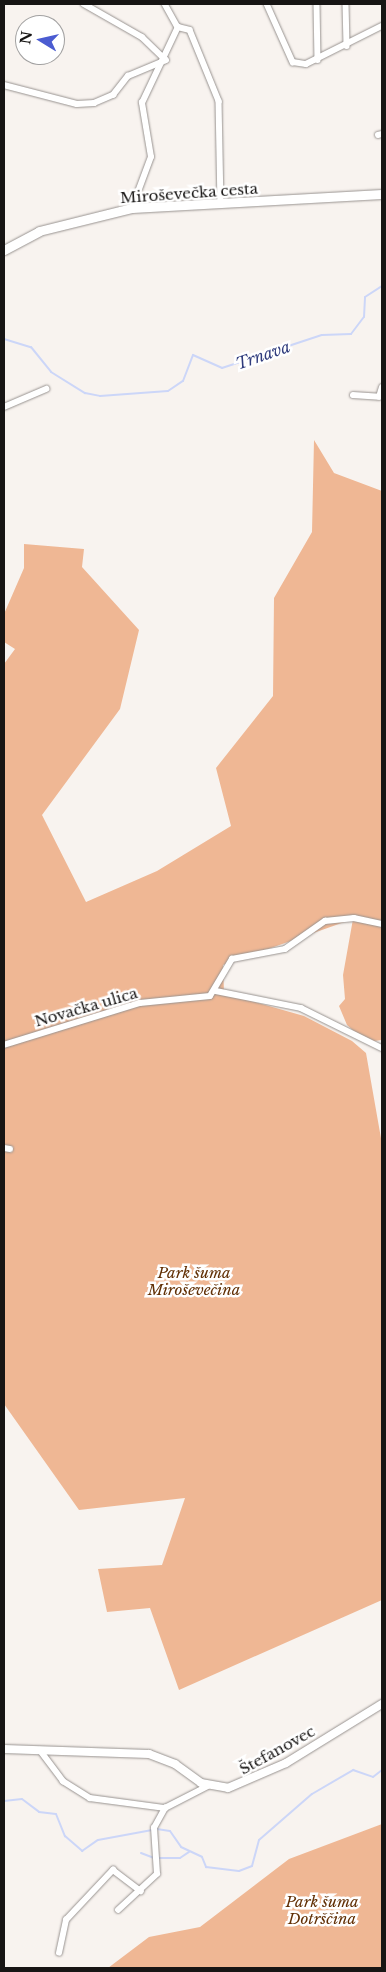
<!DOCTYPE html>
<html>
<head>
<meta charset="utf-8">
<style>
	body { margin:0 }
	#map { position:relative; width:386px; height:1972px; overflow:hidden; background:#f8f3ef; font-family:"Libre Baskerville",serif }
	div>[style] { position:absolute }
	.forest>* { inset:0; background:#efb794 }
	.stream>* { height:2px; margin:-1px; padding:0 1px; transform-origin:1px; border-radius:1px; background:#ccd6f8 }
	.roads { filter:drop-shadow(0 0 1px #989390) drop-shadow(0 0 1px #989390) }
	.minor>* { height:5.5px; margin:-2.75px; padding:0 2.75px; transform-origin:2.75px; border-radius:2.75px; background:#fff }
	.tertiary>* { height:8px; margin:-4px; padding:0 4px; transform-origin:4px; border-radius:4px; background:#fff }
	.secondary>* { height:9px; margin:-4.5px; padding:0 4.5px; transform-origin:4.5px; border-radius:4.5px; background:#fff }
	span { translate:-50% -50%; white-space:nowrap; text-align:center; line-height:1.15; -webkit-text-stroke:5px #fff; paint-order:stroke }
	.street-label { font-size:15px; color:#171514 }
	.park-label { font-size:15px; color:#612f04; font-style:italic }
	.water-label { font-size:16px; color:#303c7d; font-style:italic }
	.frame { position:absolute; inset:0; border:5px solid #171514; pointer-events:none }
	.north { position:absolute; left:15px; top:15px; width:50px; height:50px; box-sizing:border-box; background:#fff; border:1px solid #a2a1a1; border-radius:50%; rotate:279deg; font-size:14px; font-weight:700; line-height:20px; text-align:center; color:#171514 }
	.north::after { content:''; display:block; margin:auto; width:18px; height:22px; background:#4b5cd1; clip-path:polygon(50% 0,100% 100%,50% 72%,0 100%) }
</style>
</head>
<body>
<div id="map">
	<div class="forest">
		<div style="clip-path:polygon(314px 440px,334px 473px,382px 491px,382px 1040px,366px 1042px,347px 1025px,339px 1006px,345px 999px,343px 975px,353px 919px,223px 965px,224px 993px,304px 1016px,352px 1041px,366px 1053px,382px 1144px,382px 1600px,179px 1690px,150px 1608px,107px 1612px,98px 1569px,162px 1565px,185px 1498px,79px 1510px,4px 1404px,4px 664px,15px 649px,4px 642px,4px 614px,24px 568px,24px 544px,84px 549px,82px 567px,139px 630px,120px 709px,42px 815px,86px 902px,157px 871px,231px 826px,216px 768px,273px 696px,274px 598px,312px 532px)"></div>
		<div style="clip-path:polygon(382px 1824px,382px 1968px,108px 1968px,149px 1937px,200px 1927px,289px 1859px)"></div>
	</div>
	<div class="stream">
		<div style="left:4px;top:339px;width:28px;rotate:17deg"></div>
		<div style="left:31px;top:347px;width:32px;rotate:51deg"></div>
		<div style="left:51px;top:372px;width:40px;rotate:32deg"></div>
		<div style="left:85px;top:393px;width:15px;rotate:11deg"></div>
		<div style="left:100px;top:396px;width:68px;rotate:-4.2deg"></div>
		<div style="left:168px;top:391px;width:18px;rotate:-34deg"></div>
		<div style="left:183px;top:381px;width:28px;rotate:-69deg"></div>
		<div style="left:193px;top:355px;width:32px;rotate:24deg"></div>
		<div style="left:222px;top:368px;width:105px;rotate:-18.3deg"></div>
		<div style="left:322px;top:335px;width:29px;rotate:-2deg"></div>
		<div style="left:351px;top:334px;width:21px;rotate:-53deg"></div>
		<div style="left:364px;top:317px;width:20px;rotate:-87deg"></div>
		<div style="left:365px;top:297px;width:20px;rotate:-33deg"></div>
		<div style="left:4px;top:1801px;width:18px;rotate:-6deg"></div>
		<div style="left:22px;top:1799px;width:21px;rotate:37deg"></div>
		<div style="left:39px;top:1812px;width:17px;rotate:7deg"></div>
		<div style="left:56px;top:1814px;width:24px;rotate:68deg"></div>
		<div style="left:65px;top:1836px;width:23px;rotate:41deg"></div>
		<div style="left:82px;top:1851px;width:19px;rotate:-35deg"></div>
		<div style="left:98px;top:1840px;width:55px;rotate:-10.5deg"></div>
		<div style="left:157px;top:1829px;width:13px;rotate:9deg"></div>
		<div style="left:170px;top:1831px;width:19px;rotate:55deg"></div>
		<div style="left:181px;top:1847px;width:23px;rotate:25deg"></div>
		<div style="left:202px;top:1857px;width:11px;rotate:68deg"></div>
		<div style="left:206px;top:1867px;width:33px;rotate:7deg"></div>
		<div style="left:239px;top:1871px;width:14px;rotate:-21deg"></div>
		<div style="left:252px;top:1866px;width:27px;rotate:-75deg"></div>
		<div style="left:259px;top:1840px;width:70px;rotate:-41deg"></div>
		<div style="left:312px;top:1794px;width:48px;rotate:-30.3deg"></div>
		<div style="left:353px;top:1770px;width:21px;rotate:19deg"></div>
		<div style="left:373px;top:1777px;width:11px;rotate:-38deg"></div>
		<div style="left:141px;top:1853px;width:14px;rotate:21deg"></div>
		<div style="left:154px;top:1858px;width:26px"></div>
		<div style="left:180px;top:1858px;width:11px;rotate:-34deg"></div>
	</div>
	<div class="roads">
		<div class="minor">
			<div style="left:84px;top:4px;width:67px;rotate:29.6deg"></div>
			<div style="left:142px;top:37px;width:33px;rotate:44deg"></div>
			<div style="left:165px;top:4px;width:26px;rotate:61deg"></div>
			<div style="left:267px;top:4px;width:64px;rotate:65.9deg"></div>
			<div style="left:293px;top:62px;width:13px;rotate:9deg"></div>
			<div style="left:306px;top:64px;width:85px;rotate:-26.6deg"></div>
			<div style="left:317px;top:4px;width:56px;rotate:89deg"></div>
			<div style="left:346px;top:4px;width:42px;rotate:88.6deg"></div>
			<div style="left:178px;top:27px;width:12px;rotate:14deg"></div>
			<div style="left:190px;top:30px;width:77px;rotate:67.8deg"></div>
			<div style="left:219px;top:101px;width:103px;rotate:88.9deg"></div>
			<div style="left:4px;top:85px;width:75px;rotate:14.6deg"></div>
			<div style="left:77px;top:104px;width:17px;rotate:-3deg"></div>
			<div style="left:94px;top:103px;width:21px;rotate:-23deg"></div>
			<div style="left:113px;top:95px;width:24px;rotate:-52deg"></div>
			<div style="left:128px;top:76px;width:41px;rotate:-22.8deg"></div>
			<div style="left:378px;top:135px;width:4px;rotate:-14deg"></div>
			<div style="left:132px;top:208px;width:54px;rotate:-69.6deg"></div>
			<div style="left:151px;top:157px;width:55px;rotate:-99.5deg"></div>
			<div style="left:142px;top:103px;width:84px;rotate:-64.7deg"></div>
			<div style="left:353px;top:395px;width:26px;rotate:4deg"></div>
			<div style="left:379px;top:397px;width:10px;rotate:-73deg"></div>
			<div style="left:4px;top:407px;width:46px;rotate:-23.2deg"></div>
			<div style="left:216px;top:991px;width:87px;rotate:11.3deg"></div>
			<div style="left:301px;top:1008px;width:90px;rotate:26.3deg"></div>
			<div style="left:4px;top:1045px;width:142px;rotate:-17.2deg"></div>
			<div style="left:140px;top:1003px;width:70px;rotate:-5.7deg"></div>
			<div style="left:210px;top:996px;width:43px;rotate:-59.3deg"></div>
			<div style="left:232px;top:959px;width:54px;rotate:-10.7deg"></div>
			<div style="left:285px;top:949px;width:49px;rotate:-35deg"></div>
			<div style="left:325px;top:921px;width:29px;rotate:-6deg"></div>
			<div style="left:354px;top:918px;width:29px;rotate:12deg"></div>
			<div style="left:4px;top:1148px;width:6px;rotate:9deg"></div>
			<div style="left:40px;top:1750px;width:39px;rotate:53deg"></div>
			<div style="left:63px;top:1781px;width:32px;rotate:32deg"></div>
			<div style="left:90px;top:1798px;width:76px;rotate:7.6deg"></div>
			<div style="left:165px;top:1808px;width:48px;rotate:-27.1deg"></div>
			<div style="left:118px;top:1910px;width:53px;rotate:-42.7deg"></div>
			<div style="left:157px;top:1874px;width:46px;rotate:-93.7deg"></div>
			<div style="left:154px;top:1828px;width:23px;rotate:-61deg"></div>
			<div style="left:59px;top:1953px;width:34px;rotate:-78deg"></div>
			<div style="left:66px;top:1920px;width:69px;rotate:-46.8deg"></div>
			<div style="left:113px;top:1870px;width:35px;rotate:37deg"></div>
		</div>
		<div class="tertiary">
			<div style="left:4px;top:1749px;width:145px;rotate:2deg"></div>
			<div style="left:149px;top:1754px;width:28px;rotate:21deg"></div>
			<div style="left:175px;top:1764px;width:32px;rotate:36deg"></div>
			<div style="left:201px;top:1783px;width:27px;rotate:10deg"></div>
			<div style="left:228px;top:1788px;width:63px;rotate:-23.3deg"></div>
			<div style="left:286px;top:1763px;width:113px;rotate:-31.6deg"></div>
		</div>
		<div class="secondary">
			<div style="left:4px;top:250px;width:40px;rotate:-28deg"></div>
			<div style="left:39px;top:231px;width:96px;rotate:-13.9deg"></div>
			<div style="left:132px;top:208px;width:250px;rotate:-3.2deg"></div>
		</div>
	</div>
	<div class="street-label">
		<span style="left:189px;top:193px;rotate:-4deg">Miroševečka cesta</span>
		<span style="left:86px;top:1007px;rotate:-16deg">Novačka ulica</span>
		<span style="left:277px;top:1750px;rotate:-29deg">Štefanovec</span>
	</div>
	<div class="park-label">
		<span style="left:194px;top:1281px">Park šuma<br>Miroševečina</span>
		<span style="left:322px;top:1910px">Park šuma<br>Dotrščina</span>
	</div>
	<div class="water-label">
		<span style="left:263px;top:355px;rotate:-19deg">Trnava</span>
	</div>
	<div class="frame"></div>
	<div class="north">N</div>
</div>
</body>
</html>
